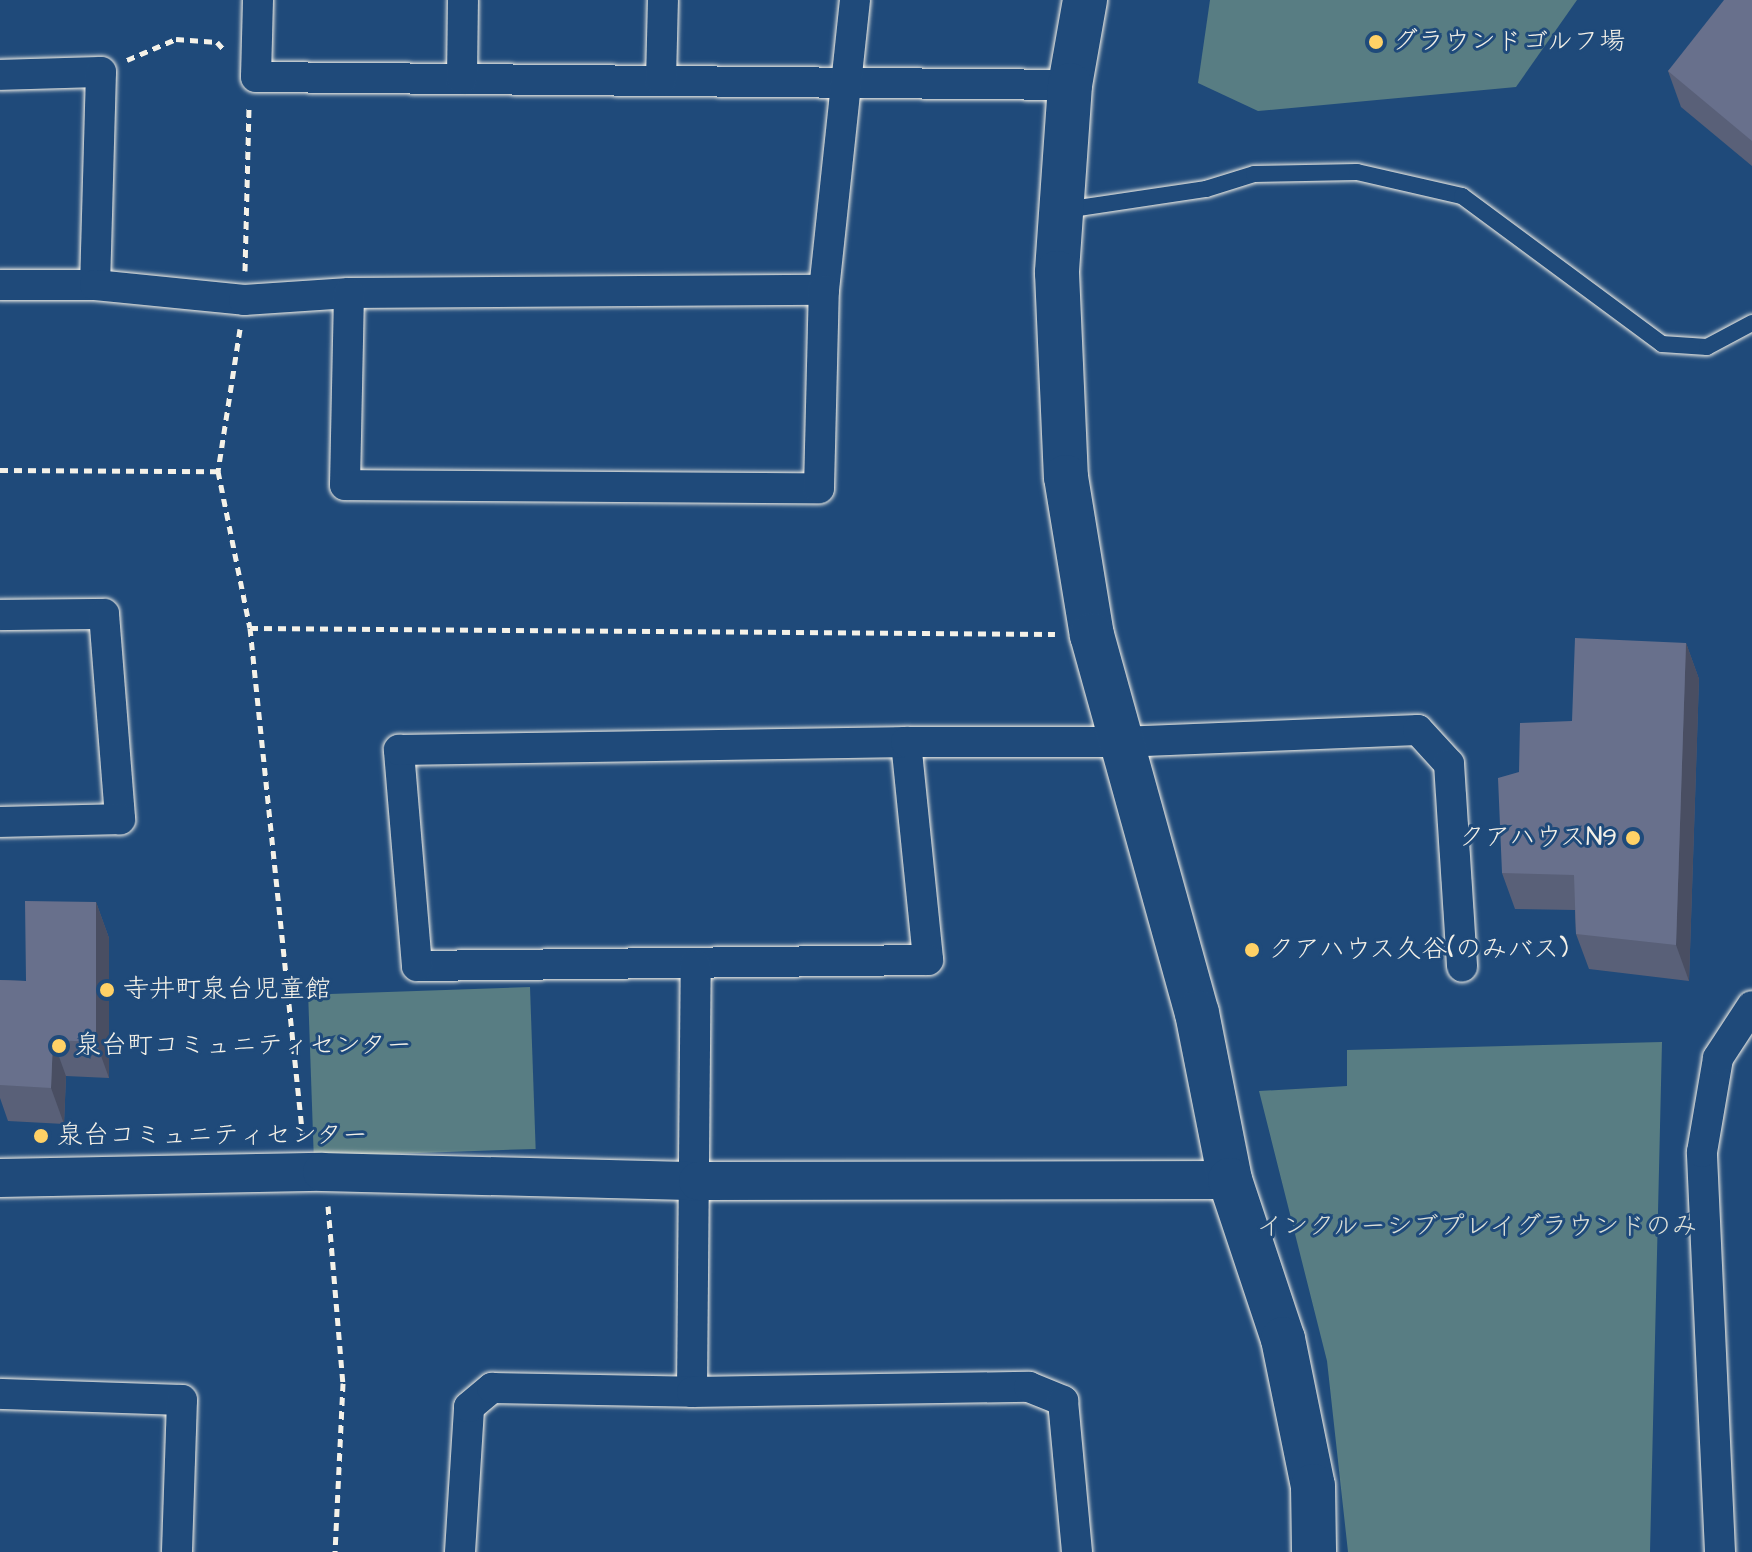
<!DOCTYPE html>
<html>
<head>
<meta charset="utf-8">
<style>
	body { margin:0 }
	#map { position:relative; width:1752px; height:1552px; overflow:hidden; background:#1f4a7a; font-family:"Architects Daughter","Klee One",sans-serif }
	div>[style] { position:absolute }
	.green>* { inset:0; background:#587d83; transform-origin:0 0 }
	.path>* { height:5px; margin-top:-2.5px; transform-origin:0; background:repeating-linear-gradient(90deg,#f4f1e8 0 8px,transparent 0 14px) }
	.roads { filter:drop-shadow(0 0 2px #f4f1e8) drop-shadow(0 0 2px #f4f1e8) }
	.service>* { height:16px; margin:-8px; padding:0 8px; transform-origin:8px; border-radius:8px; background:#1f4a7a }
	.minor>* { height:30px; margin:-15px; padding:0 15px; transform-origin:15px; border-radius:15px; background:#1f4a7a }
	.tertiary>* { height:38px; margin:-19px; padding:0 19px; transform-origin:19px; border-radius:19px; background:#1f4a7a }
	.secondary>* { height:44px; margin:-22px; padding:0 22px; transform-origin:22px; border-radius:22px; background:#1f4a7a }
	.wall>* { inset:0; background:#596078 }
	.shaded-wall>* { inset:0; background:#494e62 }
	.building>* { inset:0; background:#68708c }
	.dots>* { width:22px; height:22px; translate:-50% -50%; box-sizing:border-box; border:4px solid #1f4a7a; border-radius:50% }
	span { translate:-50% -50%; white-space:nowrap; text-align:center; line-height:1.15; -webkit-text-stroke:6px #1f4a7a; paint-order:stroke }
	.poi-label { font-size:26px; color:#f4f1e8 }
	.left { translate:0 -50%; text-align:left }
	.right { translate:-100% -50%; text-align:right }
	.park-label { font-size:26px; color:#dde0d9 }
</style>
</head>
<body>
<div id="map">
	<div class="green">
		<div style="clip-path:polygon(1210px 0,1577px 0,1516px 87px,1258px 111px,1198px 83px)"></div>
		<div style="left:530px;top:987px;width:162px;height:222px;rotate:88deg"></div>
		<div style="clip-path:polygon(1662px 1042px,1650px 1552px,1348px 1552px,1327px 1361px,1259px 1091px,1347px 1086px,1347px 1050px)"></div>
	</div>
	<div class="path">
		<div style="left:127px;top:60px;width:53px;rotate:-23.2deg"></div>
		<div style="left:176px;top:39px;width:41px;rotate:4.2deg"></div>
		<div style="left:217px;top:42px;width:12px;rotate:48deg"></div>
		<div style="left:245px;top:271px;width:166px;rotate:-88.6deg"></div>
		<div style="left:240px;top:329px;width:144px;rotate:98.8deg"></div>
		<div style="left:218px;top:471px;width:160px;rotate:78.5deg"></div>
		<div style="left:250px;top:628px;width:514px;rotate:84.08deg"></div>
		<div style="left:0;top:470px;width:218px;rotate:0.3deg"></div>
		<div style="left:250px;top:628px;width:805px;rotate:0.43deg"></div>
		<div style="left:328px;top:1206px;width:178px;rotate:85.2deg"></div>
		<div style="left:343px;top:1383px;width:169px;rotate:92.7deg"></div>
	</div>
	<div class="roads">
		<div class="service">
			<div style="left:1065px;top:210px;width:143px;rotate:-8.5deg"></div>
			<div style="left:1206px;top:189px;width:50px;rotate:-17.4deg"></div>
			<div style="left:1254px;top:174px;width:103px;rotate:-1.1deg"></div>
			<div style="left:1357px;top:172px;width:108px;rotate:12.9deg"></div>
			<div style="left:1462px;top:196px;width:249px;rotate:36.5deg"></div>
			<div style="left:1662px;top:344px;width:45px;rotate:3.8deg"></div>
			<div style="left:1707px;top:347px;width:51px;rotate:-28.1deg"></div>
		</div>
		<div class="minor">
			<div style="left:258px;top:0;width:77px;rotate:91.5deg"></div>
			<div style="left:256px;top:77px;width:814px;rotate:0.56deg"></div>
			<div style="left:0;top:75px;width:101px;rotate:-1.7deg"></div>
			<div style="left:101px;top:72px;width:213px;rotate:91.6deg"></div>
			<div style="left:462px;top:79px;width:79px;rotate:-89.3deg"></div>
			<div style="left:661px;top:80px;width:80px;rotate:-88.6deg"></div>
			<div style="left:0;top:285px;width:95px"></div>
			<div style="left:95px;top:285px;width:150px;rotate:5.7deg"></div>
			<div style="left:244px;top:300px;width:105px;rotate:-3.8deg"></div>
			<div style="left:349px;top:293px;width:475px;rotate:-0.4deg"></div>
			<div style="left:824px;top:290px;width:292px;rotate:-83.9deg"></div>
			<div style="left:349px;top:293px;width:192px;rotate:91.2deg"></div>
			<div style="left:345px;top:485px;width:474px;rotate:0.4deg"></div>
			<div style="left:819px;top:488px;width:198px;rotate:-88.6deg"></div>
			<div style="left:0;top:615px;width:104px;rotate:-0.6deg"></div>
			<div style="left:104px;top:614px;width:206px;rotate:85.5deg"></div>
			<div style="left:120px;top:819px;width:120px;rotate:178.6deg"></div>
			<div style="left:906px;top:742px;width:219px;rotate:84.2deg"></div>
			<div style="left:928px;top:960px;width:511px;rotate:179.33deg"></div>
			<div style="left:417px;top:966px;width:217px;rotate:-94.8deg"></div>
			<div style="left:399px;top:750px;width:507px;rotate:-0.9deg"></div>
			<div style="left:906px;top:742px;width:214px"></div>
			<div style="left:1120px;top:742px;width:298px;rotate:-2.3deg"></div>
			<div style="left:1418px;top:730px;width:46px;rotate:47.6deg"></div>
			<div style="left:1449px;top:764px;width:203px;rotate:86.3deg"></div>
			<div style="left:692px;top:1392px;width:427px;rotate:-89.5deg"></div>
			<div style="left:0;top:1394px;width:182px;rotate:1.9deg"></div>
			<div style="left:182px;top:1400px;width:152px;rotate:91.9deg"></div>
			<div style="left:460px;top:1552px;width:145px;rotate:-86.4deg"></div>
			<div style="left:469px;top:1407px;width:30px;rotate:-40deg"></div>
			<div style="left:492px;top:1388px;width:200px;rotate:1.1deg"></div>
			<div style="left:692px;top:1392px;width:337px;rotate:-0.9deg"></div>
			<div style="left:1029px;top:1387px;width:37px;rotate:22deg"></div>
			<div style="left:1063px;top:1401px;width:152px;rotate:84.7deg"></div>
			<div style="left:1720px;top:1552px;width:400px;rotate:-92.6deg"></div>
			<div style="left:1702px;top:1152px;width:95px;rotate:-80.3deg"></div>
			<div style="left:1718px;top:1058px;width:62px;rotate:-56.8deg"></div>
		</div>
		<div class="tertiary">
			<div style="left:0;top:1178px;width:322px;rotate:-1.1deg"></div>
			<div style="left:322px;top:1172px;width:376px;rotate:1.4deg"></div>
			<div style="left:698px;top:1181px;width:532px;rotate:-0.11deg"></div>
		</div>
		<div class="secondary">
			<div style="left:1085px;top:0;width:86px;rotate:100deg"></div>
			<div style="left:1070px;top:85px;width:188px;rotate:94deg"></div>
			<div style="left:1057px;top:273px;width:204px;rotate:87.5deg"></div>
			<div style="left:1066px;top:477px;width:160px;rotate:80.7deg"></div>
			<div style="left:1092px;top:635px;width:392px;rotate:74.5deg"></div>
			<div style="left:1197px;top:1013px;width:170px;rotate:78.8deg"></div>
			<div style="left:1230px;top:1180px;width:168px;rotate:71.6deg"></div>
			<div style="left:1283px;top:1339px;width:150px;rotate:78.5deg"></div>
			<div style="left:1313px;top:1486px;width:66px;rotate:89.1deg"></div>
		</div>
	</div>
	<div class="wall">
		<div style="clip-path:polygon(1752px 0,1752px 166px,1681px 107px,1668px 71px)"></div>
		<div style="clip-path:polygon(1686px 643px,1699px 679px,1689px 981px,1589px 969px,1576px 934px,1575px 910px,1515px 909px,1502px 873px,1572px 721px)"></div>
		<div style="clip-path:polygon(96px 902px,109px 938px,109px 1078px,66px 1076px,64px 1124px,8px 1121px,0 1098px,0 980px,26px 981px)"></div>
	</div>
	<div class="shaded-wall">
		<div style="clip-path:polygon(1686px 643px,1699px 679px,1689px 981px,1676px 945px)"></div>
		<div style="clip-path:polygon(96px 902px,109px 938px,109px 1078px,96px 1042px)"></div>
		<div style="clip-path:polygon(53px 1040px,66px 1076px,64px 1124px,51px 1088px)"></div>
	</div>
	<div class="building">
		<div style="clip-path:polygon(1724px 0,1752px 0,1752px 141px,1668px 71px)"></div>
		<div style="clip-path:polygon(1575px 638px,1686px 643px,1676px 945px,1576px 934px,1574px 875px,1502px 873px,1498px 778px,1519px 772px,1520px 723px,1572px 721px)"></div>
		<div style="clip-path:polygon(25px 901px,96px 902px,96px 1042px,53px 1040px,51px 1088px,0 1085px,0 980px,26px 981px)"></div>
	</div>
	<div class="dots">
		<div style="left:1376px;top:42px;background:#ffd166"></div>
		<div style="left:1633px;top:838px;background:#ffd166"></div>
		<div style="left:1252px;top:950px;background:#ffd166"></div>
		<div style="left:107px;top:990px;background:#ffd166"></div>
		<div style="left:59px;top:1046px;background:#ffd166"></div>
		<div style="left:41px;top:1136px;background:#ffd166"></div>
	</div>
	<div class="poi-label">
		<span class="left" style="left:1392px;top:42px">グラウンドゴルフ場</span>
		<span class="right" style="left:1617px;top:838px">クアハウスN9</span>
		<span class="left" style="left:1268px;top:950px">クアハウス久谷(のみバス)</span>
		<span class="left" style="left:123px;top:990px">寺井町泉台児童館</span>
		<span class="left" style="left:75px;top:1046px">泉台町コミュニティセンター</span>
		<span class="left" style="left:57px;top:1136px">泉台コミュニティセンター</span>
	</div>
	<div class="park-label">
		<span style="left:1477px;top:1227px">インクルーシブプレイグラウンドのみ</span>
	</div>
</div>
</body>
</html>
